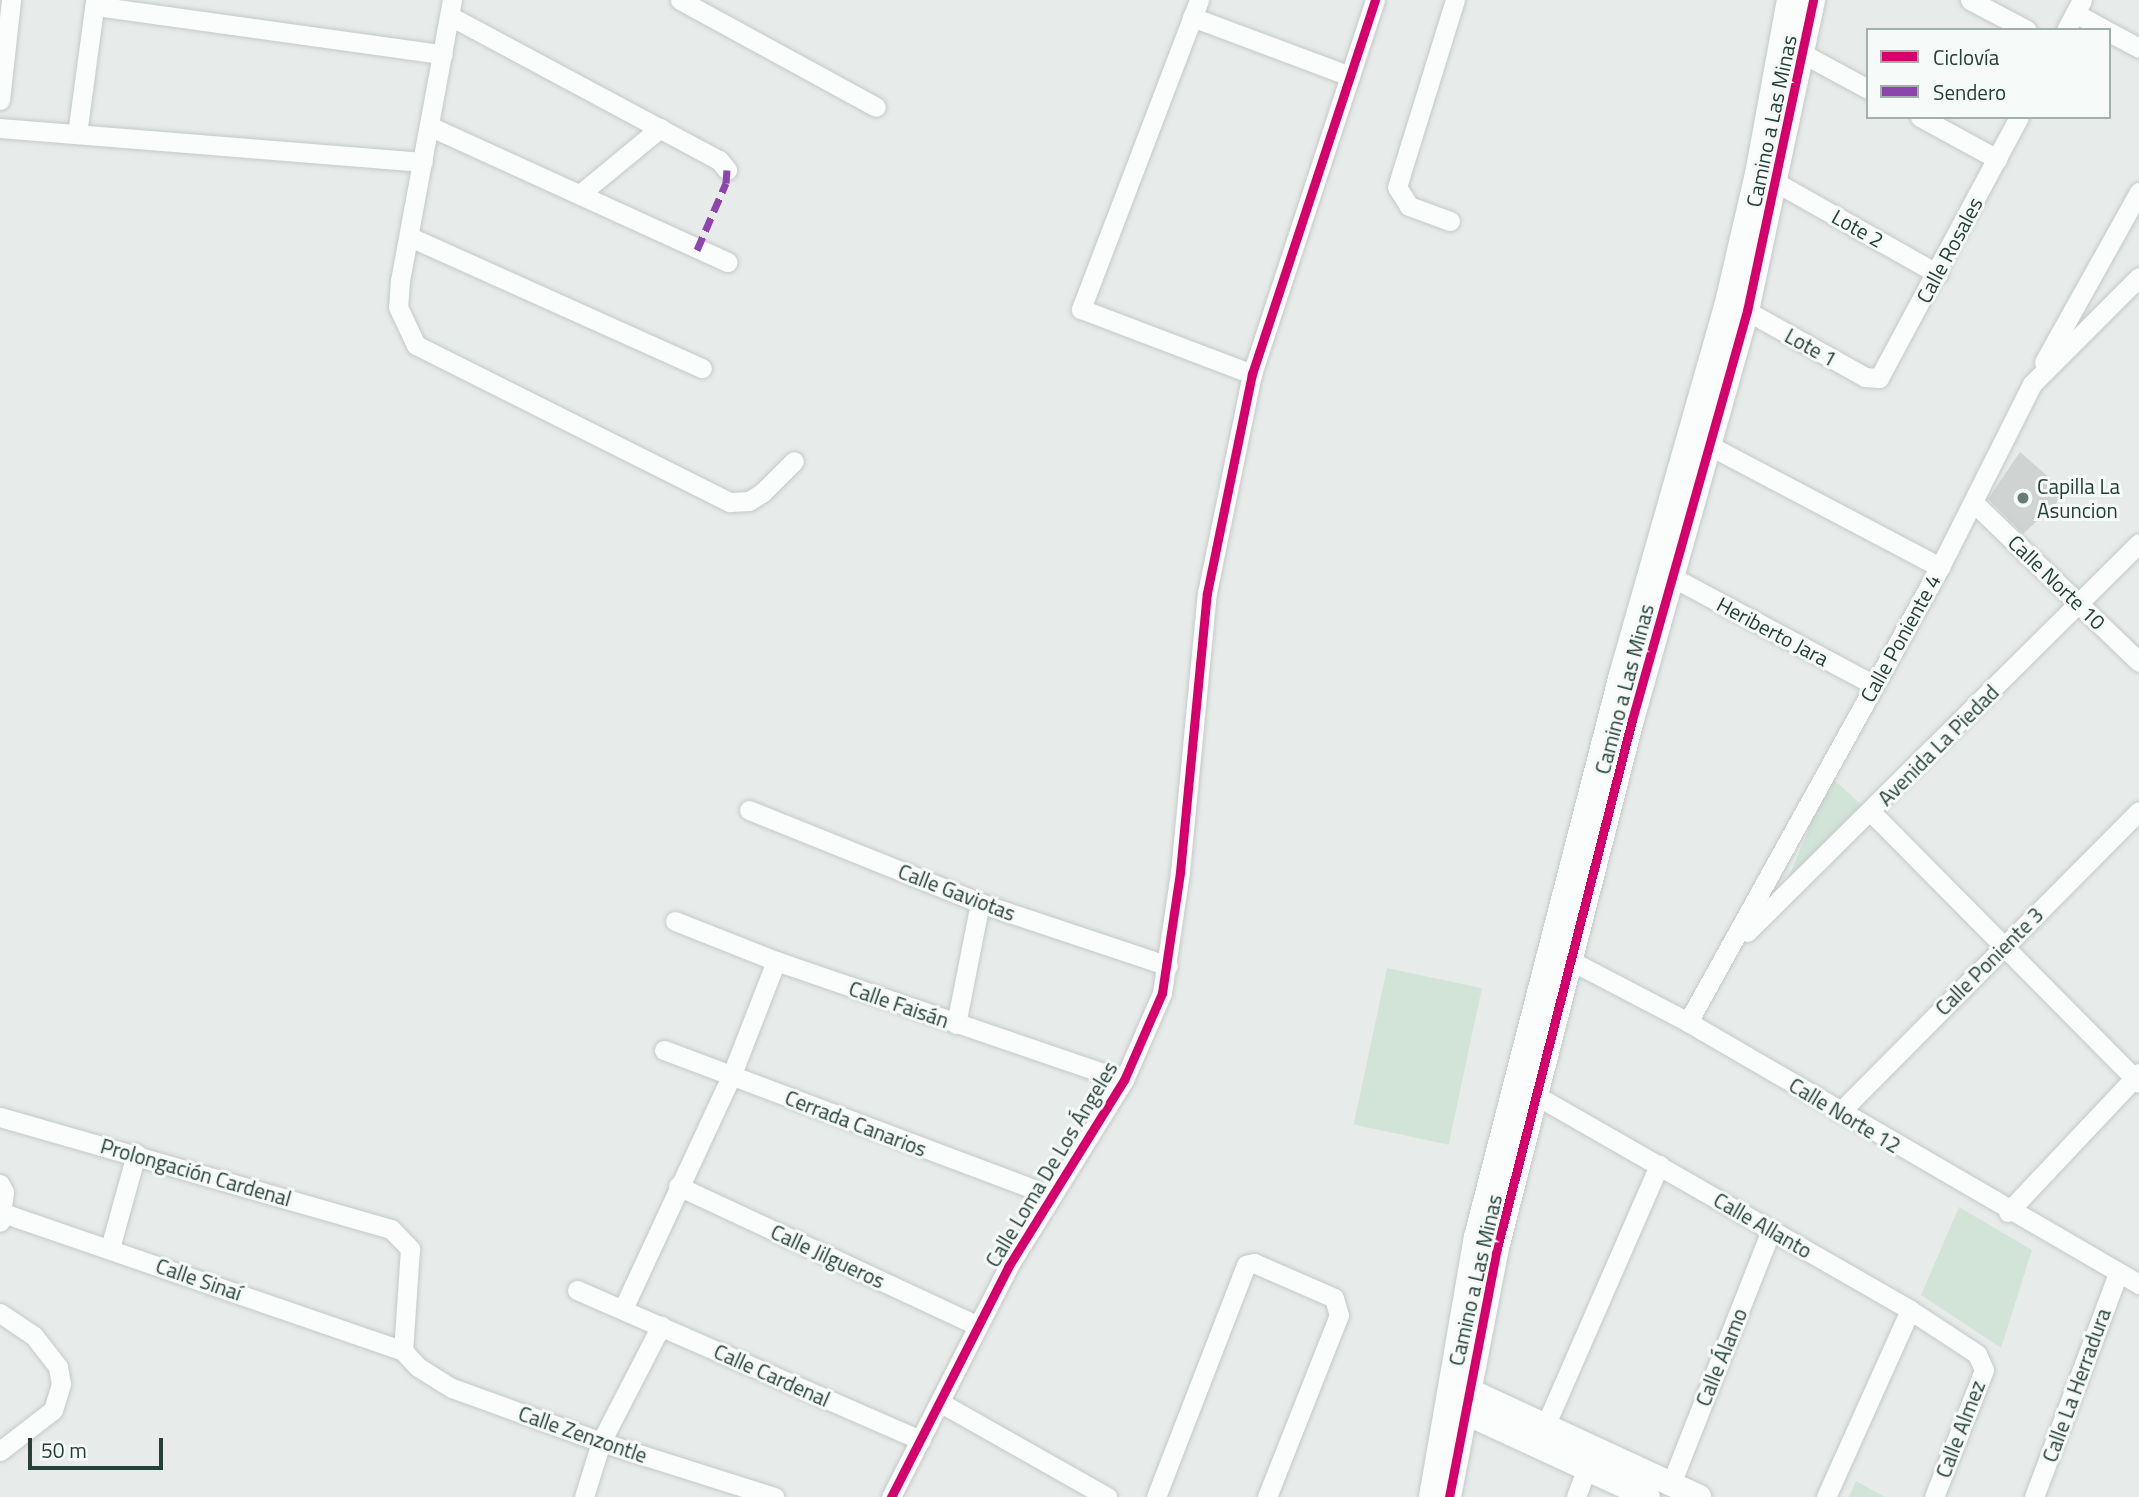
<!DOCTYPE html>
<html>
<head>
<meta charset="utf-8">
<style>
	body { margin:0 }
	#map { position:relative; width:2139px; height:1497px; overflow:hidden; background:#e7ecea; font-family:"Titillium Web",sans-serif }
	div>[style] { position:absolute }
	.green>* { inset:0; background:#d1e4d7; transform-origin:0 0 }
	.building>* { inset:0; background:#cfd3d1 }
	.roads { filter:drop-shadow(0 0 2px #c4c9c7) drop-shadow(0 0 2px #c4c9c7) }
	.minor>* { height:19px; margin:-9.5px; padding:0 9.5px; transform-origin:9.5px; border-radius:9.5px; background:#fbfcfc }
	.tertiary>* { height:24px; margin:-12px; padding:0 12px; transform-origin:12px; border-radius:12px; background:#fbfcfc }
	.quiet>* { height:7px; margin-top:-3.5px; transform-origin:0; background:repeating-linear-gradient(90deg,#8e44ad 0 14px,transparent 0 21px) }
	.cycleway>* { height:9px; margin:-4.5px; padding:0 4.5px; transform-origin:4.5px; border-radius:4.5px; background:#d6006c }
	.dots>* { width:19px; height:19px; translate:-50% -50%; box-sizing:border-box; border:4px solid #f6faf8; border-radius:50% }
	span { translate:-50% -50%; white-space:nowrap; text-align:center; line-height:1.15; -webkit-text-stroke:6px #f6faf8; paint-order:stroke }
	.street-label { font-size:21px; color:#244038 }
	.poi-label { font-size:21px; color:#244038 }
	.left { translate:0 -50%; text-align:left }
	.legend { position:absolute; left:1866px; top:28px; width:245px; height:91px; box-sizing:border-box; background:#f6faf8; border:2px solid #a2b0ab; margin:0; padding:9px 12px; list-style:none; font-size:21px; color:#244038 }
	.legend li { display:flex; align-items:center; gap:14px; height:35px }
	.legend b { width:35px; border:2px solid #a2b0ab }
	.scale { position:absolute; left:28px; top:1438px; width:135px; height:32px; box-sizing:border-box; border:4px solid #244038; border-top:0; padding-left:9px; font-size:21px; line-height:24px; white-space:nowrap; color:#244038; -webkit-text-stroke:5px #f6faf8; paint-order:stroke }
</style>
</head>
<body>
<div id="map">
	<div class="green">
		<div style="clip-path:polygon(1830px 776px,1864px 807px,1783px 892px)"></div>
		<div style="left:1387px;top:968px;width:97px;height:160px;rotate:12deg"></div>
		<div style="clip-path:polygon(1959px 1207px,2032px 1250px,2001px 1348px,1921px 1295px)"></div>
		<div style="clip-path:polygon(1856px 1481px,1885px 1497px,1849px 1497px)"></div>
	</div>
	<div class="building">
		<div style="clip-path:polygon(2020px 452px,2067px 493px,2023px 534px,1988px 499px)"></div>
	</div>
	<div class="roads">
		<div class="minor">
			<div style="left:452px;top:0;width:285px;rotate:100.5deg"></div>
			<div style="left:400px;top:280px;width:27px;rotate:94deg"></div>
			<div style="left:398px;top:307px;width:42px;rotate:64.7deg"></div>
			<div style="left:416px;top:345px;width:351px;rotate:26.6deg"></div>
			<div style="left:730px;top:502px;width:19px;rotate:-3deg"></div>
			<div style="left:749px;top:501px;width:15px;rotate:-32deg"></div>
			<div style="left:762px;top:493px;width:45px;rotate:-45deg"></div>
			<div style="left:680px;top:0;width:223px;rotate:28.6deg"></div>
			<div style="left:1199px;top:0;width:331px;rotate:110.9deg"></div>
			<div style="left:1081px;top:309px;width:183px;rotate:20.8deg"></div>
			<div style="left:1970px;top:0;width:64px;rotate:27.8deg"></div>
			<div style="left:95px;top:6px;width:351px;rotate:7.9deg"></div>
			<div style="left:2075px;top:13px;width:35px;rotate:29deg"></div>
			<div style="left:450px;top:16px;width:305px;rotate:28.2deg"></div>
			<div style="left:719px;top:160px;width:13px;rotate:51deg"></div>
			<div style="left:1192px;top:17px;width:169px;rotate:20.5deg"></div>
			<div style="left:2066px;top:30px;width:34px;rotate:-62deg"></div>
			<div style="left:2109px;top:32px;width:34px;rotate:28deg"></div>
			<div style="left:1805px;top:55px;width:72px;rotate:28.4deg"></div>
			<div style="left:0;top:100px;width:101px;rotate:-83.7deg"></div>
			<div style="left:1920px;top:117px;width:88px;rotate:28.6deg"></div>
			<div style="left:429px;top:126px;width:328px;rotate:24.5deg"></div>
			<div style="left:0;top:128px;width:424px;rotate:4.6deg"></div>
			<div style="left:77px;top:134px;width:135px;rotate:-82.3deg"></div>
			<div style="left:1777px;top:183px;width:185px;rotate:29.5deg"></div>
			<div style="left:580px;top:194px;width:104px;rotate:-39.5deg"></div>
			<div style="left:1450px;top:221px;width:44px;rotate:-159.9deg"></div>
			<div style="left:1409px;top:206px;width:22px;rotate:-122deg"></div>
			<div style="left:1397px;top:187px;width:196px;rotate:-72.8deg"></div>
			<div style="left:410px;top:237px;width:320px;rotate:24.2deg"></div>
			<div style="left:1747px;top:311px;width:135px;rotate:29.2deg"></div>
			<div style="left:1865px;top:377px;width:14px;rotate:4deg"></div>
			<div style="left:1879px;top:378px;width:296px;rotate:-61.8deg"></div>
			<div style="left:2044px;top:362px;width:195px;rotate:-60.8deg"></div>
			<div style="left:1697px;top:439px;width:275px;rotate:27.8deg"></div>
			<div style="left:1974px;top:503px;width:229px;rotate:43.9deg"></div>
			<div style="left:1672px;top:577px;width:229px;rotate:28.1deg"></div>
			<div style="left:749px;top:810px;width:249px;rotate:21.9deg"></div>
			<div style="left:980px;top:903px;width:198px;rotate:18.5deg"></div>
			<div style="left:1871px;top:812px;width:381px;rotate:45.3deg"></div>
			<div style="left:675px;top:921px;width:109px;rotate:21.6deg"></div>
			<div style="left:776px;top:961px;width:368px;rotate:18.9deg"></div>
			<div style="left:1747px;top:932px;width:552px;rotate:-44.78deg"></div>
			<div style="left:1560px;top:955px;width:144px;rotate:27.6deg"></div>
			<div style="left:1688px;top:1022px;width:522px;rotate:30.15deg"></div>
			<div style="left:1688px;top:1022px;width:520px;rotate:-61.02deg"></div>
			<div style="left:1940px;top:567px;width:205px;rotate:-63.3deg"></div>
			<div style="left:2032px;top:384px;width:151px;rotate:-45deg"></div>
			<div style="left:956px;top:1024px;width:123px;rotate:-78.8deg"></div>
			<div style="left:664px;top:1050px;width:411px;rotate:20.6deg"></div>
			<div style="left:1537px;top:1096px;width:430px;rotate:29.8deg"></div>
			<div style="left:1910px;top:1310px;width:80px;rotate:33.3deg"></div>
			<div style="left:1977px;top:1354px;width:17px;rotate:66deg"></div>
			<div style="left:1984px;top:1370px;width:136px;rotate:111.5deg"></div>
			<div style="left:1840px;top:1112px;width:424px;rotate:-45.2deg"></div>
			<div style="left:0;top:1117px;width:407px;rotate:16deg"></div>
			<div style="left:391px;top:1229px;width:28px;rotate:46deg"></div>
			<div style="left:410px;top:1249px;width:102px;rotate:93.9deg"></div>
			<div style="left:0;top:1184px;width:9px;rotate:63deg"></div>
			<div style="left:4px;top:1192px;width:30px;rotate:98deg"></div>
			<div style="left:678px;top:1186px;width:331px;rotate:25deg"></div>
			<div style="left:2008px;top:1212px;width:191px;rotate:-46.7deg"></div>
			<div style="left:3px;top:1213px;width:423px;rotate:19deg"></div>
			<div style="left:403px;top:1351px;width:22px;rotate:47deg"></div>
			<div style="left:418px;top:1367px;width:40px;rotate:32deg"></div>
			<div style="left:452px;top:1388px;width:158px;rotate:19.9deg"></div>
			<div style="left:601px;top:1442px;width:182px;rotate:17.6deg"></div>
			<div style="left:110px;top:1248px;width:98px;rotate:-74.5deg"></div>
			<div style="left:577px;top:1290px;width:375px;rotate:23.6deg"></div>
			<div style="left:623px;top:1309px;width:259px;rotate:-65.1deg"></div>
			<div style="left:732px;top:1074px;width:121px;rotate:-68.7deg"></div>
			<div style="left:0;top:1313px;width:41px;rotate:34.1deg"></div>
			<div style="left:34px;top:1336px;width:39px;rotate:52deg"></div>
			<div style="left:58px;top:1367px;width:17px;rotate:80deg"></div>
			<div style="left:61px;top:1384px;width:27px;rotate:107deg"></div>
			<div style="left:53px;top:1410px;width:67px;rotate:142.3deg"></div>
			<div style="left:941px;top:1403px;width:191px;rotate:29.5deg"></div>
			<div style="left:1546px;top:1424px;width:283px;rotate:-66.4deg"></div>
			<div style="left:1671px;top:1484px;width:273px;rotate:-68.5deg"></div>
			<div style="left:584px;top:1497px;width:58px;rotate:-72.8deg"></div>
			<div style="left:601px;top:1442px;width:131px;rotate:-62.7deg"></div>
			<div style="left:891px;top:1497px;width:258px;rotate:-63deg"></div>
			<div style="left:1008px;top:1267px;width:220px;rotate:-58.2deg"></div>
			<div style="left:1124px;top:1080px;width:95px;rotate:-66.4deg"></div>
			<div style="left:1162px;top:993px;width:122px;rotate:-81.5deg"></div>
			<div style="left:1180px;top:872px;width:280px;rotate:-84.5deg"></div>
			<div style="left:1207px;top:593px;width:224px;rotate:-78.4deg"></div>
			<div style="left:1252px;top:374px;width:394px;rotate:-71.8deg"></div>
			<div style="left:1156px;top:1497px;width:249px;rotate:-68.8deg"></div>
			<div style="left:1246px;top:1265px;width:8px;rotate:-14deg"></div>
			<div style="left:1254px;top:1263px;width:87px;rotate:23.6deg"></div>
			<div style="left:1334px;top:1298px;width:18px;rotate:74deg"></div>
			<div style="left:1339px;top:1315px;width:196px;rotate:111.6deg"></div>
			<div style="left:1576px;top:1497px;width:32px;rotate:-70deg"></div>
			<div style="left:1826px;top:1497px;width:205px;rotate:-65.8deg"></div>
			<div style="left:2034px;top:1497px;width:239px;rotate:-69.4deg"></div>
		</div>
		<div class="tertiary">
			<div style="left:1455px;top:1384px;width:269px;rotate:24.8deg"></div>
			<div style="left:1449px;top:1405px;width:219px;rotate:24.8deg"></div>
			<div style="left:1431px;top:1497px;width:264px;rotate:-80.2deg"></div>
			<div style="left:1476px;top:1237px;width:580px;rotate:-75.53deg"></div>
			<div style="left:1621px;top:675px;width:383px;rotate:-74.1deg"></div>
			<div style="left:1726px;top:307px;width:137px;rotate:-76.9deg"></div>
			<div style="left:1757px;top:174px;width:177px;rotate:-79.6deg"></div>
			<div style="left:1449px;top:1497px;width:254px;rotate:-79.1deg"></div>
			<div style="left:1497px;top:1248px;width:545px;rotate:-75.66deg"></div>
			<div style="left:1632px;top:720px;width:425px;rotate:-74.3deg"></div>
			<div style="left:1747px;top:311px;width:318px;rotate:-78deg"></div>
		</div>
	</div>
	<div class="quiet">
		<div style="left:697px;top:250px;width:73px;rotate:-66.6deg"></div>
		<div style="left:726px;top:183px;width:13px;rotate:-86deg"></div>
	</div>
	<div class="cycleway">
		<div style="left:891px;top:1497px;width:258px;rotate:-63deg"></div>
		<div style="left:1008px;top:1267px;width:220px;rotate:-58.2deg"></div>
		<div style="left:1124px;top:1080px;width:95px;rotate:-66.4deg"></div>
		<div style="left:1162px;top:993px;width:122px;rotate:-81.5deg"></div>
		<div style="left:1180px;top:872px;width:280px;rotate:-84.5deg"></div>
		<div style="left:1207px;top:593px;width:224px;rotate:-78.4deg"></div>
		<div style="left:1252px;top:374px;width:394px;rotate:-71.8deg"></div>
		<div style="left:1449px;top:1497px;width:254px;rotate:-79.1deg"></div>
		<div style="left:1497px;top:1248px;width:545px;rotate:-75.66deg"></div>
		<div style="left:1632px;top:720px;width:425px;rotate:-74.3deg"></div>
		<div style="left:1747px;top:311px;width:318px;rotate:-78deg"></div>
	</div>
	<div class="dots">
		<div style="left:2023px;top:498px;background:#687c76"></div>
	</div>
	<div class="street-label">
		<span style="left:1771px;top:121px;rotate:-78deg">Camino a Las Minas</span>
		<span style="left:1858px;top:228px;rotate:29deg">Lote 2</span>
		<span style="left:1949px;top:250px;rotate:-62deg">Calle Rosales</span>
		<span style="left:1811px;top:347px;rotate:29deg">Lote 1</span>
		<span style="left:2057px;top:582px;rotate:44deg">Calle Norte 10</span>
		<span style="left:1773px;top:631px;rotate:28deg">Heriberto Jara</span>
		<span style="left:1900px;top:638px;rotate:-61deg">Calle Poniente 4</span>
		<span style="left:1624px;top:689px;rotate:-75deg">Camino a Las Minas</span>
		<span style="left:1938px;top:745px;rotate:-45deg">Avenida La Piedad</span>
		<span style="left:957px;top:892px;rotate:21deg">Calle Gaviotas</span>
		<span style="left:1989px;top:961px;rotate:-45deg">Calle Poniente 3</span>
		<span style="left:899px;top:1004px;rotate:19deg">Calle Faisán</span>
		<span style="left:1845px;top:1115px;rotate:31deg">Calle Norte 12</span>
		<span style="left:856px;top:1123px;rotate:21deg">Cerrada Canarios</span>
		<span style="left:1051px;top:1164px;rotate:-59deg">Calle Loma De Los Ángeles</span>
		<span style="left:196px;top:1172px;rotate:16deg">Prolongación Cardenal</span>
		<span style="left:1763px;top:1225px;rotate:30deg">Calle Allanto</span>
		<span style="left:828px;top:1256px;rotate:25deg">Calle Jilgueros</span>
		<span style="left:199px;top:1279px;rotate:19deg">Calle Sinaí</span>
		<span style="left:1475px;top:1280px;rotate:-77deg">Camino a Las Minas</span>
		<span style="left:1721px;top:1357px;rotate:-68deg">Calle Álamo</span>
		<span style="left:772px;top:1375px;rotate:24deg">Calle Cardenal</span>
		<span style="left:2076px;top:1385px;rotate:-70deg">Calle La Herradura</span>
		<span style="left:1960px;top:1429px;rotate:-69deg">Calle Almez</span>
		<span style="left:583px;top:1434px;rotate:19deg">Calle Zenzontle</span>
	</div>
	<div class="poi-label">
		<span class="left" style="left:2037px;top:498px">Capilla La<br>Asuncion</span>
	</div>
	<ul class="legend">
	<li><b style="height:9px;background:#d6006c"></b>Ciclovía</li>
	<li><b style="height:9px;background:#8e44ad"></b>Sendero</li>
	</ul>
	<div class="scale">50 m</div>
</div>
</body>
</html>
